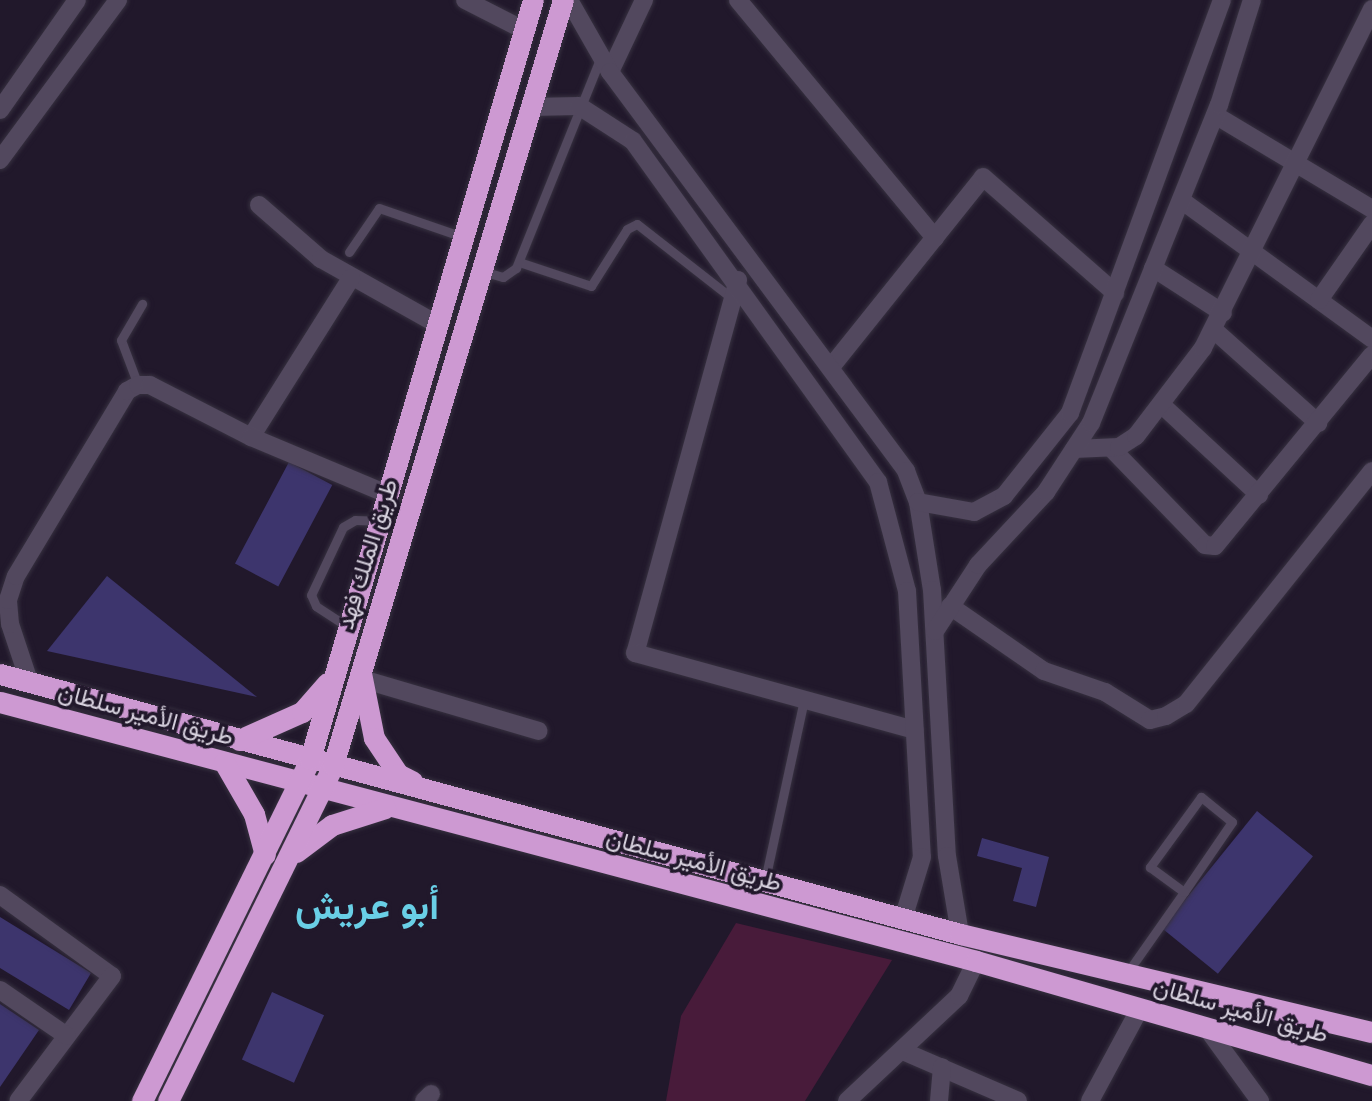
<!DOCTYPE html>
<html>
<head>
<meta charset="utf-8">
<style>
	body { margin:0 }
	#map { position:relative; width:1372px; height:1101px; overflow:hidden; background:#21182b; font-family:Arial,Vazirmatn,sans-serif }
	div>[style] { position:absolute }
	.green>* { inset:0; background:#481b3a }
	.building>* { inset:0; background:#3d356d; transform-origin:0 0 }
	.roads { filter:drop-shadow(0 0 2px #373140) drop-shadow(0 0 2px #373140) }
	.lane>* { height:9px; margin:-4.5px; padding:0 4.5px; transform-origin:4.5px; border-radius:4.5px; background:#52485e }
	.street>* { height:18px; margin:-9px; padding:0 9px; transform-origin:9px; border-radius:9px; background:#52485e }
	.secondary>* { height:18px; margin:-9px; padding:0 9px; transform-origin:9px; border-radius:9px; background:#52485e }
	.highway>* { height:21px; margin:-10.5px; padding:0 10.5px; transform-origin:10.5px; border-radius:10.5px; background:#cd99d2 }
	span { translate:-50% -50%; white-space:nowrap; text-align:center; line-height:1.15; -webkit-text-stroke:7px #21182b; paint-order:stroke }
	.street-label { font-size:24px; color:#d7d1de }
	.town-label { font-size:38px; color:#69cfe6; font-weight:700 }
</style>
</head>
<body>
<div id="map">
	<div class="green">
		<div style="clip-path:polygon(736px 923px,892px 960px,805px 1101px,666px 1101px,681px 1016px)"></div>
	</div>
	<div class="building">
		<div style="left:289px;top:462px;width:49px;height:115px;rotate:28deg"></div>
		<div style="clip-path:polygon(107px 576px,257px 697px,47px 651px)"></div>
		<div style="left:1257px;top:811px;width:72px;height:151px;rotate:39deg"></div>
		<div style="clip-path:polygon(982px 838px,1049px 857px,1036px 907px,1013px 901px,1022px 868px,977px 856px)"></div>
		<div style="clip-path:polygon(0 917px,91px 973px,69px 1010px,0 968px)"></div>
		<div style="left:272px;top:992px;width:57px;height:74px;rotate:24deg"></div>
		<div style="clip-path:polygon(0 1004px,39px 1030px,0 1087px)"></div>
	</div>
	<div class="roads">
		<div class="lane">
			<div style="left:349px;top:252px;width:53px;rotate:-55.7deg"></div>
			<div style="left:379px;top:208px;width:89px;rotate:19deg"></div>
			<div style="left:519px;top:262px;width:76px;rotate:18.4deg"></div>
			<div style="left:591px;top:286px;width:67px;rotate:-57.7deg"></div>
			<div style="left:627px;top:229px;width:11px;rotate:-27deg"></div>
			<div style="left:637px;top:224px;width:122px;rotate:38deg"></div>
			<div style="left:482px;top:271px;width:22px;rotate:16deg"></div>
			<div style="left:503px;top:277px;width:16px;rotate:-35deg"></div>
			<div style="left:516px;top:268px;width:227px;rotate:-68.1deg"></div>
			<div style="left:138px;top:385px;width:48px;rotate:-110.7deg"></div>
			<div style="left:121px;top:340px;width:42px;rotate:-59.7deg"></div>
			<div style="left:348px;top:627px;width:38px;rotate:-147deg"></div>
			<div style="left:316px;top:606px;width:12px;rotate:-114deg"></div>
			<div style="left:311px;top:595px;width:75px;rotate:-64.8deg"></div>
			<div style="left:343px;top:527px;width:14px;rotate:-30deg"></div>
			<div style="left:355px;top:520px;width:23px;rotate:2deg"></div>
			<div style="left:765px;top:880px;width:185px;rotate:-77.8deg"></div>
			<div style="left:1127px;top:973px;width:99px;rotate:-54.9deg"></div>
			<div style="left:1184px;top:892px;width:85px;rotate:-55.6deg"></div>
			<div style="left:1232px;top:822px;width:40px;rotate:-141deg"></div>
			<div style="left:1201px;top:797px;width:87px;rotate:126.1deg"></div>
			<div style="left:1150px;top:867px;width:42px;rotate:36.3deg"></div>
		</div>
		<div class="street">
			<div style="left:465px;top:0;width:66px;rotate:27deg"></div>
			<div style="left:738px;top:0;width:309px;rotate:50.4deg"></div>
			<div style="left:610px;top:72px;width:80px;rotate:-64.7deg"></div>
			<div style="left:0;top:110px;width:134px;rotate:-55deg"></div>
			<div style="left:1215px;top:115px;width:183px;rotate:30.9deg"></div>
			<div style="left:0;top:160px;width:199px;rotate:-53.6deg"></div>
			<div style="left:1181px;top:200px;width:236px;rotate:36deg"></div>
			<div style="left:259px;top:205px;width:82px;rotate:41.1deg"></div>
			<div style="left:321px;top:259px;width:133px;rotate:29.3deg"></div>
			<div style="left:1153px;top:268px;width:83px;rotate:32.7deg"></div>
			<div style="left:738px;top:280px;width:387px;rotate:105.4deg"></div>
			<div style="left:635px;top:653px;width:290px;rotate:15.4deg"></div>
			<div style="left:1319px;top:300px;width:93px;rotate:-55.1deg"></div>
			<div style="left:1214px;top:330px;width:140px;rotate:41.8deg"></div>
			<div style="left:831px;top:367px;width:243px;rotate:-51.3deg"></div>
			<div style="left:983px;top:177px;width:176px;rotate:41.3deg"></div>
			<div style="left:1163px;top:406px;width:131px;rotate:42.8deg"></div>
			<div style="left:251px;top:437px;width:188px;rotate:-57.8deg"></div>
			<div style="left:1111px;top:448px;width:135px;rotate:45.9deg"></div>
			<div style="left:1205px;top:545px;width:10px;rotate:6deg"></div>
			<div style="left:1215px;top:546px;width:247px;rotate:-50.6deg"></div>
			<div style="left:1074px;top:449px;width:45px;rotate:-2.5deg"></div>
			<div style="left:1119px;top:447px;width:20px;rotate:-33deg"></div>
			<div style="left:1136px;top:436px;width:111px;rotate:-52.7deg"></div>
			<div style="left:1203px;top:348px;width:379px;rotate:-63.5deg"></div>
			<div style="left:950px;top:606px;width:114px;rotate:34.7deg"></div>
			<div style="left:1044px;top:671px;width:65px;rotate:19deg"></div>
			<div style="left:1105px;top:692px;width:53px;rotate:31.9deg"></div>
			<div style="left:1150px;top:720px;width:16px;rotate:-14deg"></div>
			<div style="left:1166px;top:716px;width:23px;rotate:-31deg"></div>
			<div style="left:1186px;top:704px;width:298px;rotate:-51.4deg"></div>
			<div style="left:362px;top:679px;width:184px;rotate:16.4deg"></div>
			<div style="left:29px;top:681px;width:60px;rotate:-108.4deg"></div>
			<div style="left:10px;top:624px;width:24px;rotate:-95deg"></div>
			<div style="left:8px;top:600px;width:25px;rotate:-72deg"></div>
			<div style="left:16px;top:576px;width:216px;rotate:-59deg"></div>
			<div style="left:127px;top:391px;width:13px;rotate:-29deg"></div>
			<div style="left:138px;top:385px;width:12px"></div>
			<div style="left:150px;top:385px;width:114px;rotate:27.2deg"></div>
			<div style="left:251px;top:437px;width:147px;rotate:22.7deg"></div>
			<div style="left:0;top:895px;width:138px;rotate:35.9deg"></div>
			<div style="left:112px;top:976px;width:156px;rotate:126.9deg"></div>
			<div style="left:0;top:990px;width:81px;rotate:34.5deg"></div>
			<div style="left:1206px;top:1027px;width:92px;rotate:53.9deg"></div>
			<div style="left:905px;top:1052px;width:123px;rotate:23.4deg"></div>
			<div style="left:424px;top:1101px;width:10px;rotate:-45deg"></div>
			<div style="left:847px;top:1101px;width:154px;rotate:-43.2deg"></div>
			<div style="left:959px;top:996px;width:39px;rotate:-64deg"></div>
			<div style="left:939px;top:1101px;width:34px;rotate:-85deg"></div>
			<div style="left:1090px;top:1101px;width:106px;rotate:-61.7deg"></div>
		</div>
		<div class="secondary">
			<div style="left:569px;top:0;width:83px;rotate:60.3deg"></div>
			<div style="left:610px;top:72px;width:497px;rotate:53.4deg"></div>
			<div style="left:906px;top:471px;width:33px;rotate:69deg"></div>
			<div style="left:918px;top:502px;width:89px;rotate:81deg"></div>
			<div style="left:932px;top:590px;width:266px;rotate:86.8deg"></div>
			<div style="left:947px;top:856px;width:79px;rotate:80.5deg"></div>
			<div style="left:530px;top:107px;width:49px;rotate:-1.2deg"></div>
			<div style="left:579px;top:106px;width:64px;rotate:32.9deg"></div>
			<div style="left:633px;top:141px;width:420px;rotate:54.3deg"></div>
			<div style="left:878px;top:482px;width:113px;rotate:75.1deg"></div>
			<div style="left:907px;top:591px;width:266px;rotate:86.8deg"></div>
			<div style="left:922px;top:857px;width:65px;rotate:107deg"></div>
			<div style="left:918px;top:502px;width:57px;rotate:10.1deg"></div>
			<div style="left:974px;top:512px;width:34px;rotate:-28deg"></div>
			<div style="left:1004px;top:496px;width:106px;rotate:-51.5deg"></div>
			<div style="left:1070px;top:413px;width:440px;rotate:-69.8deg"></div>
			<div style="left:935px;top:631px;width:79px;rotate:-56.9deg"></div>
			<div style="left:978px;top:565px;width:100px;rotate:-47deg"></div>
			<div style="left:1046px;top:492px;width:82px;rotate:-56.9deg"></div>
			<div style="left:1091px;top:423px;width:343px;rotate:-68.1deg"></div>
			<div style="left:1219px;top:105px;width:110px;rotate:-72.6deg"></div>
		</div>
		<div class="highway">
			<div style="left:361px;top:673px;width:66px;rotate:78.7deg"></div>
			<div style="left:374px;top:738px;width:43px;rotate:56.3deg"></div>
			<div style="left:398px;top:774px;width:16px;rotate:27deg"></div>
			<div style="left:0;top:674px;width:995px;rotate:15.15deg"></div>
			<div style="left:960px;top:934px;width:423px;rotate:13.4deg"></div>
			<div style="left:0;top:702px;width:1010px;rotate:14.86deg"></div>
			<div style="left:976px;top:961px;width:412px;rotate:16.1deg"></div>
			<div style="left:239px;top:740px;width:69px;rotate:-24deg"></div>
			<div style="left:302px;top:712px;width:38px;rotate:-49deg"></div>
			<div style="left:224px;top:762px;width:60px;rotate:60deg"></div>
			<div style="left:254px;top:814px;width:42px;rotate:75deg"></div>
			<div style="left:296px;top:852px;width:45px;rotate:-36.9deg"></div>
			<div style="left:332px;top:825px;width:56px;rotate:-17.8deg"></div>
			<div style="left:142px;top:1101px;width:381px;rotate:-63.8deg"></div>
			<div style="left:310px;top:759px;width:791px;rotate:-73.63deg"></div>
			<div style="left:168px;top:1101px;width:374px;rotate:-63.8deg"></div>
			<div style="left:333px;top:765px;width:799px;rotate:-73.27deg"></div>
		</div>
	</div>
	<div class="street-label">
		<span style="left:367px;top:554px;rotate:-73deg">طريق الملك فهد</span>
		<span style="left:146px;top:714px;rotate:15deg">طريق الأمير سلطان</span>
		<span style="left:694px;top:860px;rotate:15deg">طريق الأمير سلطان</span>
		<span style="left:1241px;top:1010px;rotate:16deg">طريق الأمير سلطان</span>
	</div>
	<div class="town-label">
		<span style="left:367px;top:907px">أبو عريش</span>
	</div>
</div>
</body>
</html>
